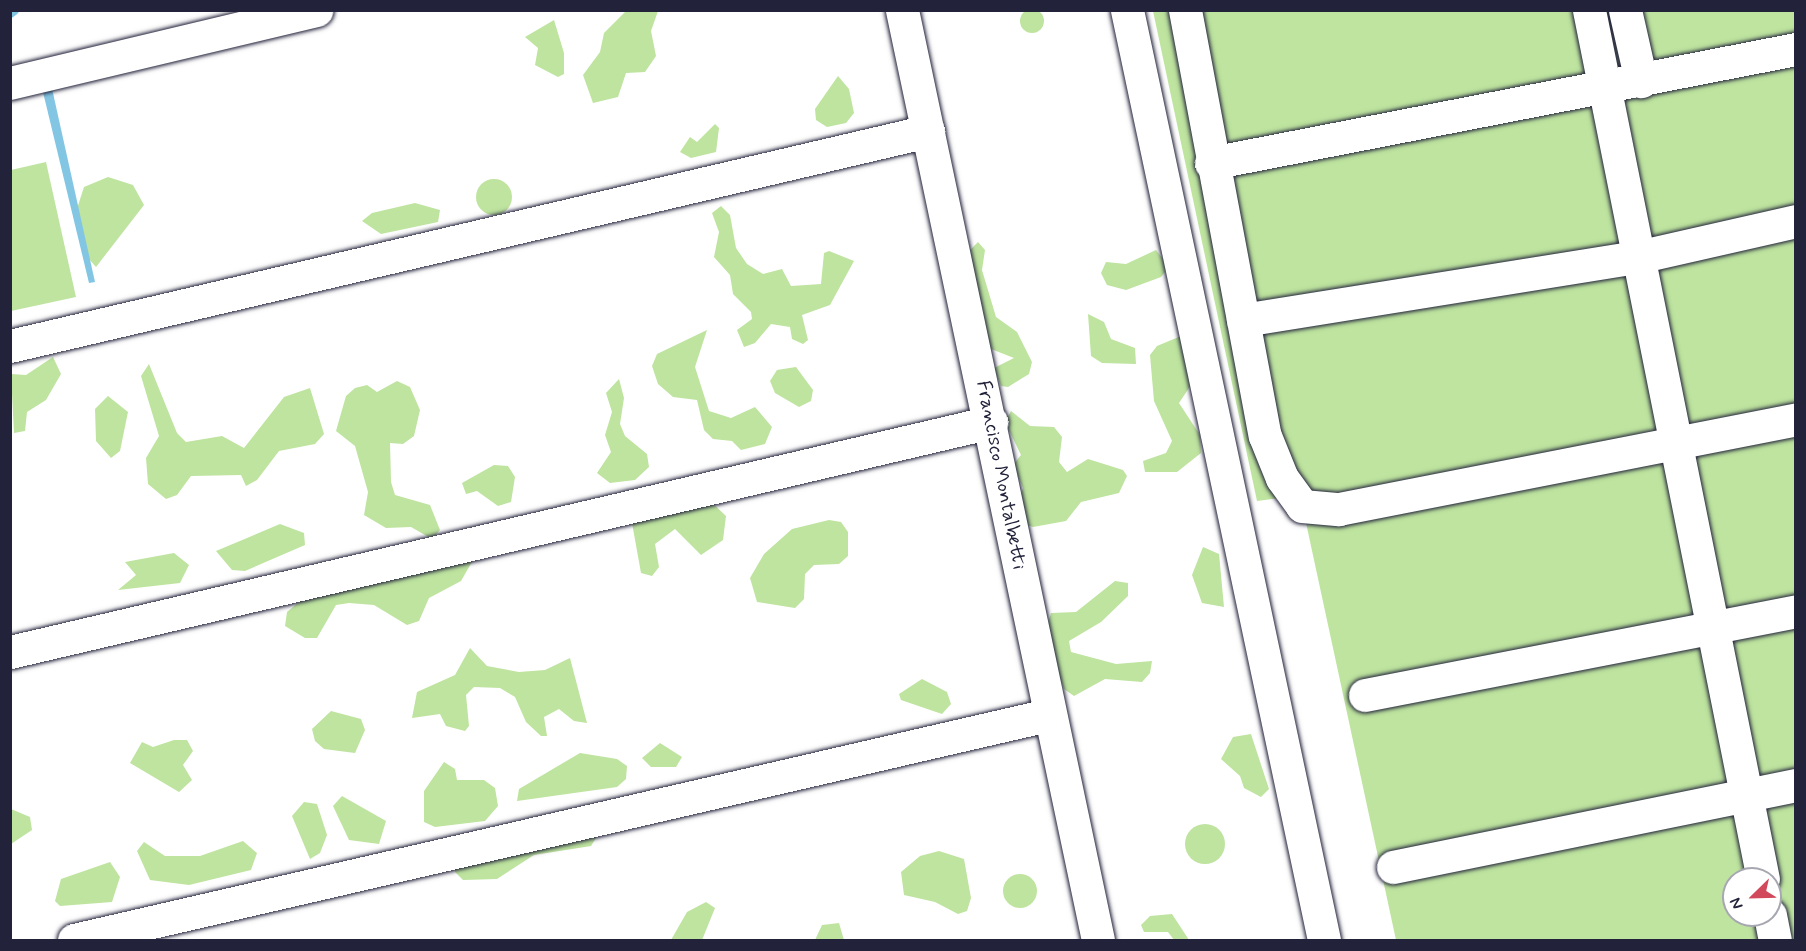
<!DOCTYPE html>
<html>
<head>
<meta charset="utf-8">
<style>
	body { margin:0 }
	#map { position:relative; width:1806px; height:951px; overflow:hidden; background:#fff; font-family:Mynerve,sans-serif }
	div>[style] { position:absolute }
	.green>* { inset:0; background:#bee49f }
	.round { border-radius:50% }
	.water>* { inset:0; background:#83c6e4 }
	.stream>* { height:9px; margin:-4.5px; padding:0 4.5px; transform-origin:4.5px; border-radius:4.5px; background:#83c6e4 }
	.roads { filter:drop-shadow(0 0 2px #22223b) drop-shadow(0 0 2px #22223b) }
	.minor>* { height:33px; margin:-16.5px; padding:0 16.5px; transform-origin:16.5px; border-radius:16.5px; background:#fff }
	span { translate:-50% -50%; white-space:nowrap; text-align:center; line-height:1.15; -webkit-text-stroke:6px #fff; paint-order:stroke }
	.street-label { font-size:20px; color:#22223b }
	.frame { position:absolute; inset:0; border:12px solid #22223b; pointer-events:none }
	.north { position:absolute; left:1722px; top:867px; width:60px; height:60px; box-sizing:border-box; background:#fff; border:2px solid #a7a7b1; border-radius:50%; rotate:247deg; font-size:16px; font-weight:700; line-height:24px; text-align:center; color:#22223b }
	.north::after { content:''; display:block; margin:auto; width:21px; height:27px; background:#d1495b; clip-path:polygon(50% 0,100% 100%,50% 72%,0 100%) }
</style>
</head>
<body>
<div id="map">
	<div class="green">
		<div class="round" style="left:1020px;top:9px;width:24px;height:24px"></div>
		<div style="clip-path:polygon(626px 11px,658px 11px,651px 31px,656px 56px,645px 72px,626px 73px,618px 97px,593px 103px,583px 75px,600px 52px,604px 33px)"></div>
		<div style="clip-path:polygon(evenodd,1153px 11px,1795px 11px,1795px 940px,1396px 940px,1300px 495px,1257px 501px,1153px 11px,1734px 879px,1770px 879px,1770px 915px,1734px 915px,1734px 879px)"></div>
		<div style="clip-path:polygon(554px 20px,564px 53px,564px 74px,558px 77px,535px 65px,538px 48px,525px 37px)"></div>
		<div style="clip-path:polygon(838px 76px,849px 89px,854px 113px,846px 123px,827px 127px,816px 120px,815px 109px)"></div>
		<div style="clip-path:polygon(715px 124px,719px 128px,716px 152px,691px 158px,680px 152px,690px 137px,697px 142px)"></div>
		<div style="clip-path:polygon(46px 162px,76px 297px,11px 311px,11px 170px)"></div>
		<div style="clip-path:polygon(108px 177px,133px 185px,144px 205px,96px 267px,82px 251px,74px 218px,84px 187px)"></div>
		<div class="round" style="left:476px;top:179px;width:36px;height:36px"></div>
		<div style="clip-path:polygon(415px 203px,440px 210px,438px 222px,381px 234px,362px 221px,372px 213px)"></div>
		<div style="clip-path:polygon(721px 206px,730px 215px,736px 248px,747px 264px,763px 274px,782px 269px,791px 286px,821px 284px,824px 253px,829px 251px,854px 261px,830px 305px,802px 315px,808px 340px,803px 344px,792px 339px,790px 327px,771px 324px,755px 343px,744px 347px,737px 330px,752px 319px,751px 312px,733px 294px,730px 275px,714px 257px,719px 232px,712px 213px)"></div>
		<div style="clip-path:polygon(978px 242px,985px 250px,982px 270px,996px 317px,1017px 332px,1032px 362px,1029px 374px,1008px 387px,1001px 386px,994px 368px,1014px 358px,986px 347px,981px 306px,971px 282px,969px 251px)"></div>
		<div style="clip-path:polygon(1156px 250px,1169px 267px,1161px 277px,1126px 290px,1107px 285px,1101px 273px,1106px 262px,1126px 264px)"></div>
		<div style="clip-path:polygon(1088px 314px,1104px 322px,1111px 339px,1135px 348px,1136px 364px,1102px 363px,1091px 356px)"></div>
		<div style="clip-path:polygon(707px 330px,695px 367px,709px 411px,731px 418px,755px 407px,772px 427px,765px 444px,741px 450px,732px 441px,713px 439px,704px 430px,697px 400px,673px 397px,658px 384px,652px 366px,657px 354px)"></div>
		<div style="clip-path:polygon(1181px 336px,1199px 373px,1179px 403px,1200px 435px,1201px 453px,1177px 472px,1145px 472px,1143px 461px,1166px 453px,1172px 441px,1154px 401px,1150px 355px,1157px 346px)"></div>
		<div style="clip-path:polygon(53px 357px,61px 374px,46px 400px,27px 412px,25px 431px,14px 433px,11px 374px,26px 375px)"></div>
		<div style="clip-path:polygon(149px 364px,177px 433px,186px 442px,222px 436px,244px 448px,284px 397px,310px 388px,324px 434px,315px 444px,279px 451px,257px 480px,246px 486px,241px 475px,191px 476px,177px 495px,166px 499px,148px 484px,146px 458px,159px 436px,141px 376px)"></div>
		<div style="clip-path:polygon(796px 367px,813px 390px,811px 401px,799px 407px,775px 393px,770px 381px,777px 370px)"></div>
		<div style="clip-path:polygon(619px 379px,624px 398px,620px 424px,625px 436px,647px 454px,649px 467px,635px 480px,610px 483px,597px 473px,611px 452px,605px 435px,612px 412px,606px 393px)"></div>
		<div style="clip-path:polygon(397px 381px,410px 387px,420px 410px,414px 436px,403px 444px,390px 443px,391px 482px,395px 495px,430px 505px,440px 530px,432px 539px,411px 527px,386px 528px,364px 515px,368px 492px,355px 446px,336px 431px,346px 396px,355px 388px,367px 385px,377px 392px)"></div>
		<div style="clip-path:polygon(108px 396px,128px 412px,120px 451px,111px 458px,96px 441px,95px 409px)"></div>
		<div style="clip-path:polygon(1011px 411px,1030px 426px,1054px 427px,1062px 437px,1059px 462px,1067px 472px,1088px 459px,1123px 470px,1127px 476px,1119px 493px,1081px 502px,1066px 521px,1033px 527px,1021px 523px,1016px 511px,1023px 488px,1013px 465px,1021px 455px,1005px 422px)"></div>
		<div style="clip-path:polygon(494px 465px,508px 466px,515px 477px,511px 502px,498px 506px,477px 491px,466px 494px,462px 483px)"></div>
		<div style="clip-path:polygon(709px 500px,726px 516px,723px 540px,701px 555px,675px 529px,655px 544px,659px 567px,652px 576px,641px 573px,632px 523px)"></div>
		<div style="clip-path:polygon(829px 520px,841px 522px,848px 532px,848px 556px,839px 564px,814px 565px,805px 574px,804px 599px,795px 608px,757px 602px,750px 578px,764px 554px,792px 529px)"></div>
		<div style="clip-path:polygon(280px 524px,304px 533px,305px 545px,245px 571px,232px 570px,216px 551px)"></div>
		<div style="clip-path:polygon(1203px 547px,1219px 554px,1224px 607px,1202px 603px,1192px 575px)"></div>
		<div style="clip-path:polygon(174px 553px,189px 565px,180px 583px,118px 590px,136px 575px,125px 562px)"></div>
		<div style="clip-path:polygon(473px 560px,461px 581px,429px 598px,419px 621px,407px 625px,374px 605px,349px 603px,336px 605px,317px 638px,305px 638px,285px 626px,287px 612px,306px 596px)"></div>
		<div style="clip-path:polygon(1115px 581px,1128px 583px,1128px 596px,1101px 622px,1069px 641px,1071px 652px,1116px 664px,1152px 661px,1150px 673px,1142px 682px,1105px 679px,1074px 696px,1064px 689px,1055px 665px,1047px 626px,1051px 613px,1076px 612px)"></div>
		<div style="clip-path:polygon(470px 648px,487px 666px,519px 672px,545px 670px,570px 658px,587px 723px,574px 721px,559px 709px,544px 717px,547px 736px,541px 736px,526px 722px,515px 697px,500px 688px,474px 687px,466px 695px,469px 726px,465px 731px,446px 726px,440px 714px,412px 718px,417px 692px,455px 675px)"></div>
		<div style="clip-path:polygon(922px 679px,947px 692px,951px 704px,942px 714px,901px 700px,899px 694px)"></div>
		<div style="clip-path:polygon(331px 711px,361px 719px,365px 730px,355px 753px,324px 749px,315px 741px,312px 729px)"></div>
		<div style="clip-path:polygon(1251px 734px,1269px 789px,1261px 797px,1244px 788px,1240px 776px,1221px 759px,1233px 737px)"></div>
		<div style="clip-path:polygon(174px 740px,187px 740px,193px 751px,183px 765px,192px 780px,179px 792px,130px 763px,142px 742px,153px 747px)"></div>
		<div style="clip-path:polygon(660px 743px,682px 757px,676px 767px,651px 767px,642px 758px)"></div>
		<div style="clip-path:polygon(580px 753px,617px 759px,627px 766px,626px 779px,617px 787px,517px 801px,519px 789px)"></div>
		<div style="clip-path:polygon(444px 762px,455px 769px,457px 780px,484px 780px,495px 788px,498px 806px,485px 821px,435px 827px,424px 822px,424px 791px)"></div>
		<div style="clip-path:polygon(342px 796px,386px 821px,379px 844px,349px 840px,333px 806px)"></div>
		<div style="clip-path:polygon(304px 802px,317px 804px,327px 835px,320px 853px,310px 859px,292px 816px)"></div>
		<div style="clip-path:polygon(11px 809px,30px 817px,32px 830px,11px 844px)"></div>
		<div class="round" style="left:1185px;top:824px;width:40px;height:40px"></div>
		<div style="clip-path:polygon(601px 830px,591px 846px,534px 855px,497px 879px,463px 880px,455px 872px,455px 865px)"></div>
		<div style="clip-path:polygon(243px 841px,257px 853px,251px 870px,189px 885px,150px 880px,137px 851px,144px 842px,165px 856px,200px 856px)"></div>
		<div style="clip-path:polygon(939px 851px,964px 859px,971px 898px,967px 911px,958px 914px,935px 902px,904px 895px,901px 872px,920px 856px)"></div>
		<div style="clip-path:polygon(110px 862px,120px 877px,112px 902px,60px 906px,55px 901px,61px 879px)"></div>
		<div class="round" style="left:1003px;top:874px;width:34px;height:34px"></div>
		<div style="clip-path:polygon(706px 902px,715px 908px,702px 940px,671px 940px,687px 912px)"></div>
		<div style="clip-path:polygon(1172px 914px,1189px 940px,1174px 940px,1168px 932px,1144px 932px,1141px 925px,1150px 916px)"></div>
		<div style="clip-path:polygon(839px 923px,844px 940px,815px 940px,822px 925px)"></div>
	</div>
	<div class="water">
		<div style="clip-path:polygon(51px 84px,95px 282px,89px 283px,42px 88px)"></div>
	</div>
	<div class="stream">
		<div style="left:10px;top:13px;width:5px;rotate:-37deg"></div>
	</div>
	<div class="roads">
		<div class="minor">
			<div style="left:902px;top:10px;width:950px;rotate:78.1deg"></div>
			<div style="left:1127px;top:10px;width:951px;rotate:78.04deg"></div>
			<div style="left:1185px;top:10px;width:433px;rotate:79.4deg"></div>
			<div style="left:1265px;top:436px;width:45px;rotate:68deg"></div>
			<div style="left:1282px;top:478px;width:34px;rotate:54deg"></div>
			<div style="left:1302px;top:506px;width:37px;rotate:5deg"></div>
			<div style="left:1339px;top:509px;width:466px;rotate:-11.1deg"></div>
			<div style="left:1589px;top:10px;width:886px;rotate:78.68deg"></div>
			<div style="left:1625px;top:10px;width:73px;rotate:77.3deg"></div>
			<div style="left:10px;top:83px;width:315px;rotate:-13.4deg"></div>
			<div style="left:1211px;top:163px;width:596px;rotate:-11.03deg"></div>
			<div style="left:1243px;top:320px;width:404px;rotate:-9.1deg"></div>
			<div style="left:1642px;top:256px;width:158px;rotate:-12.8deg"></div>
			<div style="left:10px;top:346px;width:943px;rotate:-13.18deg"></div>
			<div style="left:10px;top:652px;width:1008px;rotate:-13.19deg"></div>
			<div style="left:1365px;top:695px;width:439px;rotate:-11deg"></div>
			<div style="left:1393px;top:867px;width:411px;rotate:-11.5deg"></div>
			<div style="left:1770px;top:915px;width:25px;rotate:79deg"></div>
			<div style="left:74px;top:940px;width:1000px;rotate:-13.01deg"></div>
		</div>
	</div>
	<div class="street-label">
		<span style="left:1001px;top:475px;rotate:79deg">Francisco Montalbetti</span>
	</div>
	<div class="frame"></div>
	<div class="north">N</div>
</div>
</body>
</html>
